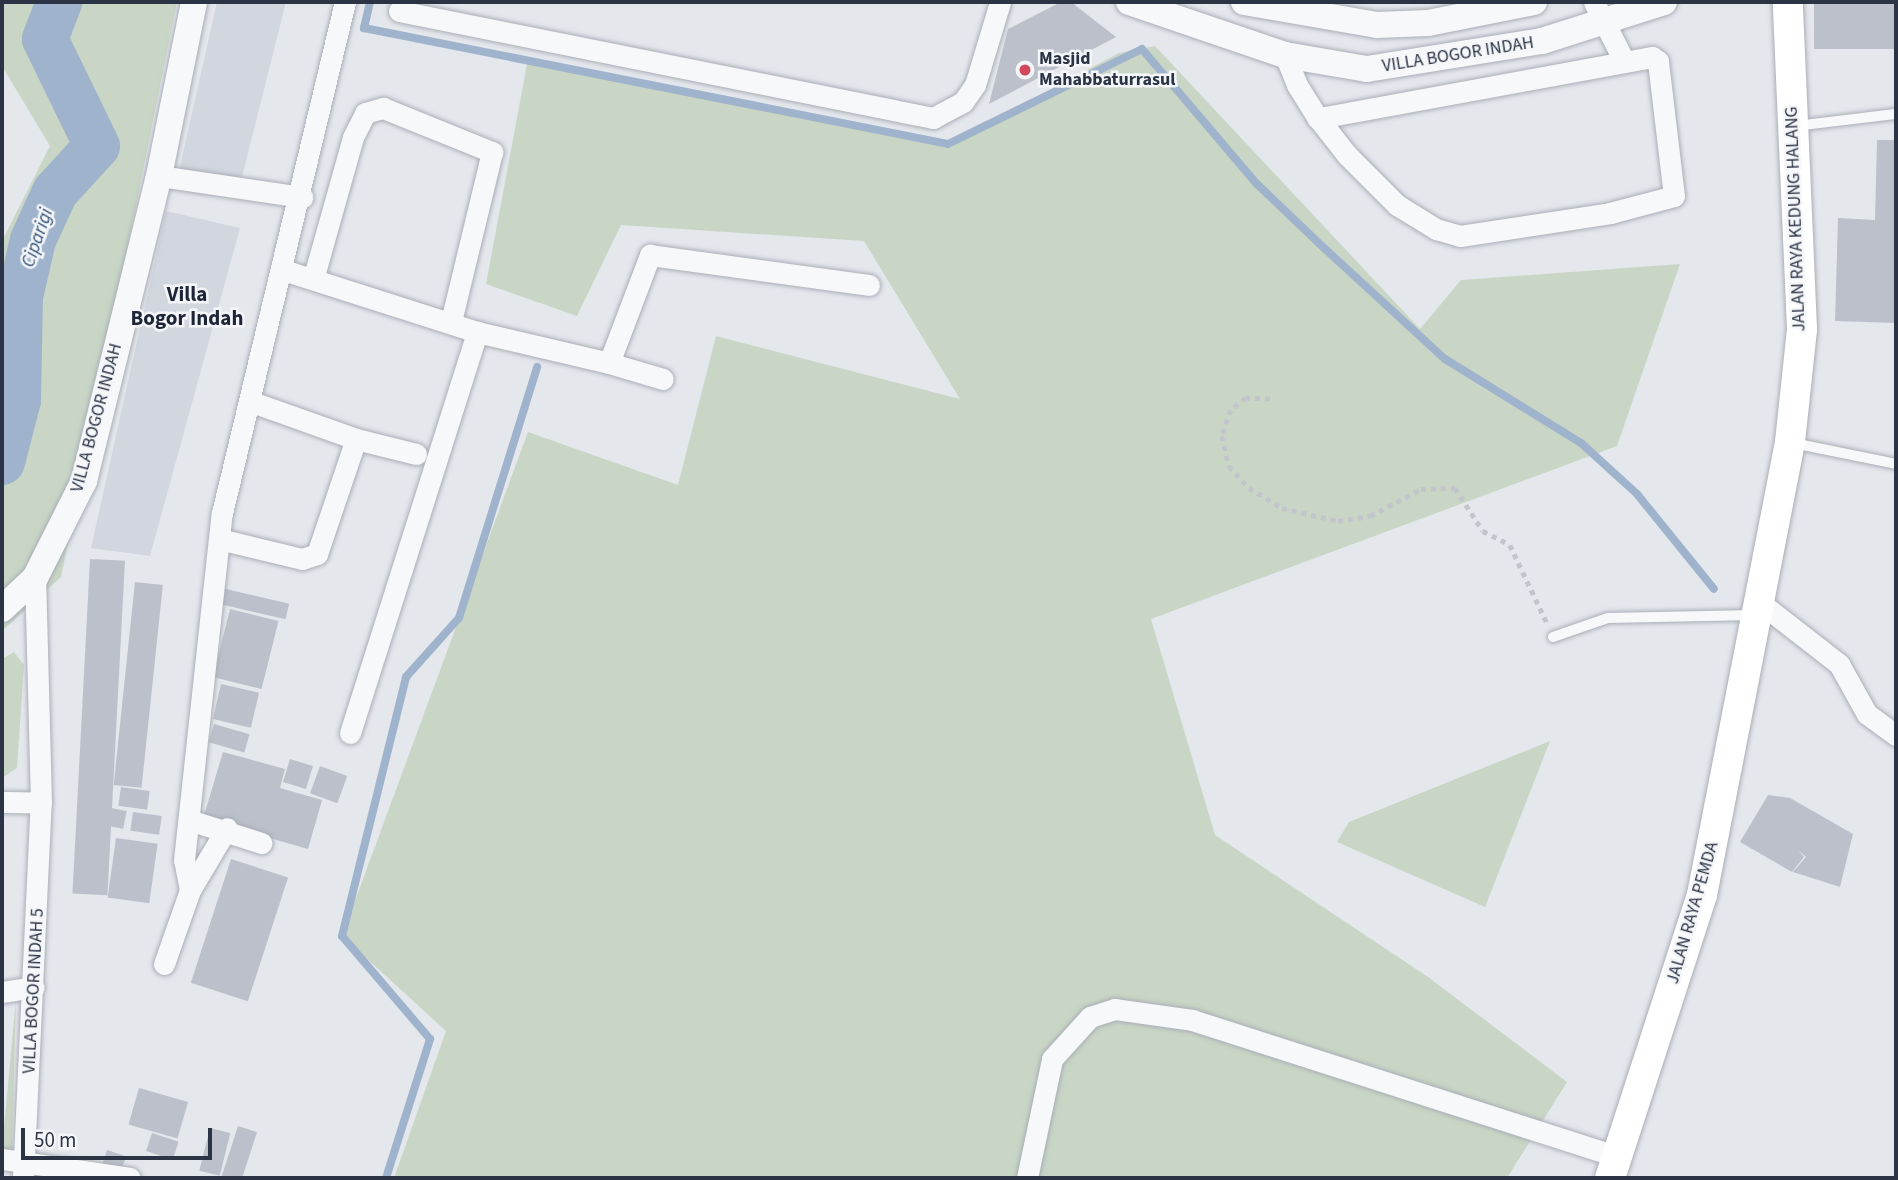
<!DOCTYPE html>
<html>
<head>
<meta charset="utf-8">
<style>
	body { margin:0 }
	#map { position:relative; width:1898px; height:1180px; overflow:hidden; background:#e4e7ec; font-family:"Source Sans 3",sans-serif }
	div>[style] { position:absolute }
	.built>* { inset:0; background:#d2d6de }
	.green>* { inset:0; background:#c9d6c5 }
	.stream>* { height:8px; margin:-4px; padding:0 4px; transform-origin:4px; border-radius:4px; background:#9fb4cc }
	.river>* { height:46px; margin:-23px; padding:0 23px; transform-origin:23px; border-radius:23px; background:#9fb4cc }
	.building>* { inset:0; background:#bbc0ca; transform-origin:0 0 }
	.path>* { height:4.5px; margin-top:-2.25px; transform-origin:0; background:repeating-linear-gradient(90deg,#c2c5cb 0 5px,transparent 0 10px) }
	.roads { filter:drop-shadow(0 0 2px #a9aeb7) drop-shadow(0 0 2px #a9aeb7) }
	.service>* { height:10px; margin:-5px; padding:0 5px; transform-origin:5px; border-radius:5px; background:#f7f8fa }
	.minor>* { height:21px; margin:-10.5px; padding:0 10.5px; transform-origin:10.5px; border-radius:10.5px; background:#f7f8fa }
	.tertiary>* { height:26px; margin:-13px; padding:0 13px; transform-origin:13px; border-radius:13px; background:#f7f8fa }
	.secondary>* { height:30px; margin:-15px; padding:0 15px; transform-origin:15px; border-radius:15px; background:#fff }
	.dots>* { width:19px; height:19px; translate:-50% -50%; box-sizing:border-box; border:4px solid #f4f6f9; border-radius:50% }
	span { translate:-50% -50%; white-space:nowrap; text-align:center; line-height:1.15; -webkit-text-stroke:5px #f4f6f9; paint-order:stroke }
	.street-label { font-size:18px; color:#2b3445 }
	.poi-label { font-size:18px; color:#2b3445; font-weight:700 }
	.left { translate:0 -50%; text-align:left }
	.water-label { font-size:19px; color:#34527a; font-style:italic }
	.quarter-label { font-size:21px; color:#1d2536; font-weight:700 }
	.frame { position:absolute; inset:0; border:4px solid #2b3445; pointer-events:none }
	.scale { position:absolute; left:21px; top:1128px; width:191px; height:32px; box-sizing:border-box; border:4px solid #2b3445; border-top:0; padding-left:9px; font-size:21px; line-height:24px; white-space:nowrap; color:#2b3445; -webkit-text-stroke:5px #f4f6f9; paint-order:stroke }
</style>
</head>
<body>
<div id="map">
	<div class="built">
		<div style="clip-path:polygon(217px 2px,286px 2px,242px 177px,179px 171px)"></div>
		<div style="clip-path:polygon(166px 211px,240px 228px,150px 556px,91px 548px)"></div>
	</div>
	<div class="green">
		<div style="clip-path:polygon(2px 2px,177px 2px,61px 577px,2px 631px,2px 241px,50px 146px,2px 66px)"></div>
		<div style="clip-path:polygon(1155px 46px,1420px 329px,1461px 280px,1680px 264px,1617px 446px,1151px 619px,1215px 835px,1428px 977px,1567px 1082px,1507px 1178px,394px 1178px,446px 1031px,342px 936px,528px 432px,678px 485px,716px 336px,960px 399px,864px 241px,621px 225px,577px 316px,486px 284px,527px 64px,948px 144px,1119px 53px)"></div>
		<div style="clip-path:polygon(14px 652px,24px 665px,17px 768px,2px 778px,2px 659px)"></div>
		<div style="clip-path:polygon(1550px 741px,1485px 907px,1337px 842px,1349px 822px)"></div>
		<div style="clip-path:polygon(16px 999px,12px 1148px,10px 1152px,4px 1149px,4px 1127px)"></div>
	</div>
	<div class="stream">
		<div style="left:370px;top:2px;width:27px;rotate:103deg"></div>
		<div style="left:364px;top:28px;width:595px;rotate:11.23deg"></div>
		<div style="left:948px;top:144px;width:216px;rotate:-26.1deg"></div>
		<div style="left:1142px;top:49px;width:177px;rotate:49.6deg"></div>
		<div style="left:1257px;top:184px;width:91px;rotate:43.7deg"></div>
		<div style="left:1323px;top:247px;width:166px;rotate:42.6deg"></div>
		<div style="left:1445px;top:359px;width:160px;rotate:31.7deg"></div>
		<div style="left:1581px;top:443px;width:76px;rotate:42.3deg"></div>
		<div style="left:1637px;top:494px;width:122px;rotate:51deg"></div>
		<div style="left:386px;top:1178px;width:146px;rotate:-72.4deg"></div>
		<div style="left:430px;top:1039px;width:135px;rotate:-130.5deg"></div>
		<div style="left:342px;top:936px;width:267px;rotate:-76.1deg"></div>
		<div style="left:406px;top:677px;width:79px;rotate:-48.1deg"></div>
		<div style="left:459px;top:618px;width:263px;rotate:-72.7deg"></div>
	</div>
	<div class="river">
		<div style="left:2px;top:462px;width:64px;rotate:-75.5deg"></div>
		<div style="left:18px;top:400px;width:103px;rotate:-88.9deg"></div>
		<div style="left:20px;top:297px;width:58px;rotate:-77.2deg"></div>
		<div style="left:33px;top:240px;width:53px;rotate:-65.4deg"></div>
		<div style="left:55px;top:192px;width:62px;rotate:-47.6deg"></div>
		<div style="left:97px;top:146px;width:119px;rotate:-115.9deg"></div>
		<div style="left:45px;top:39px;width:40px;rotate:-69deg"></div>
	</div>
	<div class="building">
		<div style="clip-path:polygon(1061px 2px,1071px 2px,1116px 37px,989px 104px,1008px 29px)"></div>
		<div style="left:1814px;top:2px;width:82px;height:47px"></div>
		<div style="clip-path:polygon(1877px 140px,1896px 140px,1896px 323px,1835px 321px,1838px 218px,1875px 220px)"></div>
		<div style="left:90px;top:559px;width:35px;height:335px;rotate:3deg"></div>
		<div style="left:135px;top:582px;width:28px;height:204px;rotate:6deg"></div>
		<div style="left:217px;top:587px;width:74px;height:16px;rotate:13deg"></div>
		<div style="left:230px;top:609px;width:50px;height:70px;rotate:14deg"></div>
		<div style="left:221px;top:684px;width:39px;height:36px;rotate:13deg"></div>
		<div style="left:214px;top:724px;width:37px;height:19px;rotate:16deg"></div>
		<div style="clip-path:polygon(223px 752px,285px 769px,280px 788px,322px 800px,308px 849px,203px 819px)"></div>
		<div style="left:290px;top:759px;width:24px;height:24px;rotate:17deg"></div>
		<div style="left:320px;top:766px;width:29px;height:29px;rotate:20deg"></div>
		<div style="left:121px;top:787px;width:29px;height:19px;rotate:8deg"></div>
		<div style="clip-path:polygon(1768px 795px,1790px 798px,1853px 834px,1840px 887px,1793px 872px,1806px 857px,1798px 850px,1804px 857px,1792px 872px,1740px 842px)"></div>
		<div style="left:111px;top:808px;width:16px;height:18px;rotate:11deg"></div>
		<div style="left:133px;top:812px;width:29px;height:19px;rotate:8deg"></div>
		<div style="left:116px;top:838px;width:42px;height:60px;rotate:8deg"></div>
		<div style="left:231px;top:859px;width:60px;height:130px;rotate:18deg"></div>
		<div style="left:139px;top:1088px;width:51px;height:38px;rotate:16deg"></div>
		<div style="left:238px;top:1126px;width:20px;height:52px;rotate:18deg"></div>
		<div style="left:210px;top:1128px;width:21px;height:44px;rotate:14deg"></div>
		<div style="left:152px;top:1133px;width:28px;height:19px;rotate:18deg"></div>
		<div style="left:107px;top:1150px;width:20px;height:19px;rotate:18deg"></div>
	</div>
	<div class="path">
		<div style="left:1270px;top:399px;width:24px;rotate:-178deg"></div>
		<div style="left:1246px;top:398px;width:19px;rotate:141deg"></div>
		<div style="left:1231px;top:410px;width:28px;rotate:109deg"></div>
		<div style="left:1222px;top:436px;width:31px;rotate:77deg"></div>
		<div style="left:1229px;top:466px;width:30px;rotate:48deg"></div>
		<div style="left:1249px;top:488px;width:39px;rotate:31deg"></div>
		<div style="left:1282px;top:508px;width:57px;rotate:13.1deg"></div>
		<div style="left:1338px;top:521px;width:32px;rotate:-9deg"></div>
		<div style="left:1370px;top:516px;width:58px;rotate:-27.9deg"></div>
		<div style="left:1421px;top:489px;width:34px;rotate:-2deg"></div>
		<div style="left:1455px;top:488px;width:51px;rotate:56.9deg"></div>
		<div style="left:1483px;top:531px;width:30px;rotate:27deg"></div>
		<div style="left:1510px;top:545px;width:86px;rotate:64.6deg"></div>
	</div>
	<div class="roads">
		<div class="service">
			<div style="left:1795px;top:126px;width:102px;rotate:-6.8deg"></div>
			<div style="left:1793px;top:443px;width:105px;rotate:11.5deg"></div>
			<div style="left:1553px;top:637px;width:58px;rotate:-19.1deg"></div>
			<div style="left:1608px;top:618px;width:146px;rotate:-1.2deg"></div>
		</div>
		<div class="minor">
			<div style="left:1594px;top:2px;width:64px;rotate:63deg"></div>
			<div style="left:399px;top:11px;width:545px;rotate:11.33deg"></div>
			<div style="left:933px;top:118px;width:34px;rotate:-28deg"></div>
			<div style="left:963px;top:102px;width:21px;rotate:-55deg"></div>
			<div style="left:975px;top:85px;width:87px;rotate:-73.2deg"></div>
			<div style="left:1285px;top:55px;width:32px;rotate:68deg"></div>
			<div style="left:1297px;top:85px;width:39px;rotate:58deg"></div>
			<div style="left:1318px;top:118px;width:47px;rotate:51.9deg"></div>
			<div style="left:1347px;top:155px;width:71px;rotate:45deg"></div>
			<div style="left:1397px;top:205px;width:46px;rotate:31.6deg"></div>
			<div style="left:1436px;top:229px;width:25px;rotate:16deg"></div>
			<div style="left:1460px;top:236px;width:152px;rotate:-8.7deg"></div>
			<div style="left:1610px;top:213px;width:66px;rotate:-14.9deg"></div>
			<div style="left:1674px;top:196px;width:136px;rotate:-96.8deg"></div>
			<div style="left:1658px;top:61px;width:7px;rotate:-146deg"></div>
			<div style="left:1652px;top:57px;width:340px;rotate:169.6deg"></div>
			<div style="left:159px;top:176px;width:145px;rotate:8.4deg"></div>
			<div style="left:283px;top:270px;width:204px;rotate:17.7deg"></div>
			<div style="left:477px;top:332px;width:136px;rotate:13.2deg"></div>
			<div style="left:609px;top:363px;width:116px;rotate:-69.2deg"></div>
			<div style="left:650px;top:255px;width:221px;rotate:7.8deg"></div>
			<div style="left:314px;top:276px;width:144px;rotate:-74.3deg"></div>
			<div style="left:353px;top:137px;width:27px;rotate:-63deg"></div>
			<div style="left:365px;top:113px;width:19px;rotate:-16deg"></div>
			<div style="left:383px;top:108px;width:118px;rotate:22deg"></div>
			<div style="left:492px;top:152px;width:174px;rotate:103.6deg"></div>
			<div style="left:609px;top:363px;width:56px;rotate:16.5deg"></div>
			<div style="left:356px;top:439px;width:62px;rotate:14deg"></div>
			<div style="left:219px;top:539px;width:85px;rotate:13.5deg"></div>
			<div style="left:302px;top:559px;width:16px;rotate:-18deg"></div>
			<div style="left:317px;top:554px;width:121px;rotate:-71.3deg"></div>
			<div style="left:356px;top:439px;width:110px;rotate:-160.4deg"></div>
			<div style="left:1758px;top:601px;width:103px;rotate:37.9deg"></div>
			<div style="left:1839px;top:664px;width:57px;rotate:60.8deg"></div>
			<div style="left:1867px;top:714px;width:36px;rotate:36deg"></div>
			<div style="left:350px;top:733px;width:421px;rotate:-72.4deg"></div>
			<div style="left:2px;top:802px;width:39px;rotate:1deg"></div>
			<div style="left:189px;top:820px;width:76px;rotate:17.7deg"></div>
			<div style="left:190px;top:890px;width:72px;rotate:-59.2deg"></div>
			<div style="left:164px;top:964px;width:78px;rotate:-70.6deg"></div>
			<div style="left:190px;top:890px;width:31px;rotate:-101deg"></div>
			<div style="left:184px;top:860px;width:349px;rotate:-83.8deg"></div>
			<div style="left:222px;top:513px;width:526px;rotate:-76.47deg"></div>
			<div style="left:2px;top:992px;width:32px;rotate:-9deg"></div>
			<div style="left:2px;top:1159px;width:129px;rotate:8.4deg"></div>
			<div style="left:23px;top:1178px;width:375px;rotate:-87.3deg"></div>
			<div style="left:41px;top:803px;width:225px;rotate:-91.5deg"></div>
			<div style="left:1027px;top:1178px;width:122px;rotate:-78.1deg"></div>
			<div style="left:1052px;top:1059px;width:57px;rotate:-47.9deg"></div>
			<div style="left:1090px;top:1017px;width:26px;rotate:-18deg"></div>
			<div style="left:1115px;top:1009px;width:78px;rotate:8.1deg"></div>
			<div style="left:1192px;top:1020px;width:445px;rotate:17.8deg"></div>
		</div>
		<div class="tertiary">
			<div style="left:1129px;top:2px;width:165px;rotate:18.8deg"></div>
			<div style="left:1285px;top:55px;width:83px;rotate:9.7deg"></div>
			<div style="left:1367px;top:69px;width:177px;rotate:-9.1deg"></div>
			<div style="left:1542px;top:41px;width:128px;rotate:-17.7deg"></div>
			<div style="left:1244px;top:2px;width:135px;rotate:9.8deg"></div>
			<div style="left:1377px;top:25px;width:51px;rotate:-2.2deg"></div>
			<div style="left:1428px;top:23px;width:108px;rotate:-11.2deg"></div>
			<div style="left:2px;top:609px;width:45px;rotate:-43.2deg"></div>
			<div style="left:35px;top:578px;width:109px;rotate:-63.2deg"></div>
			<div style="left:84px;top:481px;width:314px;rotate:-76.2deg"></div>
			<div style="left:159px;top:176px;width:177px;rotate:-78.6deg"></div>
		</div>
		<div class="secondary">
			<div style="left:1610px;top:1178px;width:298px;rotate:-72deg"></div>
			<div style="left:1702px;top:895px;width:461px;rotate:-79deg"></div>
			<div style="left:1790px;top:442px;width:114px;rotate:-83.9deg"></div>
			<div style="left:1802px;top:329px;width:327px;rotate:-92.5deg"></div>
		</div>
	</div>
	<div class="dots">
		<div style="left:1025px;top:70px;background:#d1495b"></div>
	</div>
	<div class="street-label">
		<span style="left:1458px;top:55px;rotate:-9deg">VILLA BOGOR INDAH</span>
		<span style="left:1796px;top:219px;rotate:-92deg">JALAN RAYA KEDUNG HALANG</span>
		<span style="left:97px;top:418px;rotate:-75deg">VILLA BOGOR INDAH</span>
		<span style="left:1693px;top:913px;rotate:-74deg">JALAN RAYA PEMDA</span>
		<span style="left:34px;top:991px;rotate:-87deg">VILLA BOGOR INDAH 5</span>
	</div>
	<div class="poi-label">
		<span class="left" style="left:1039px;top:70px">Masjid<br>Mahabbaturrasul</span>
	</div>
	<div class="water-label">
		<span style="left:38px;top:238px;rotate:-71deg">Ciparigi</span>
	</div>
	<div class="quarter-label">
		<span style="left:187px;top:306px">Villa<br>Bogor Indah</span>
	</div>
	<div class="frame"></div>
	<div class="scale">50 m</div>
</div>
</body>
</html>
